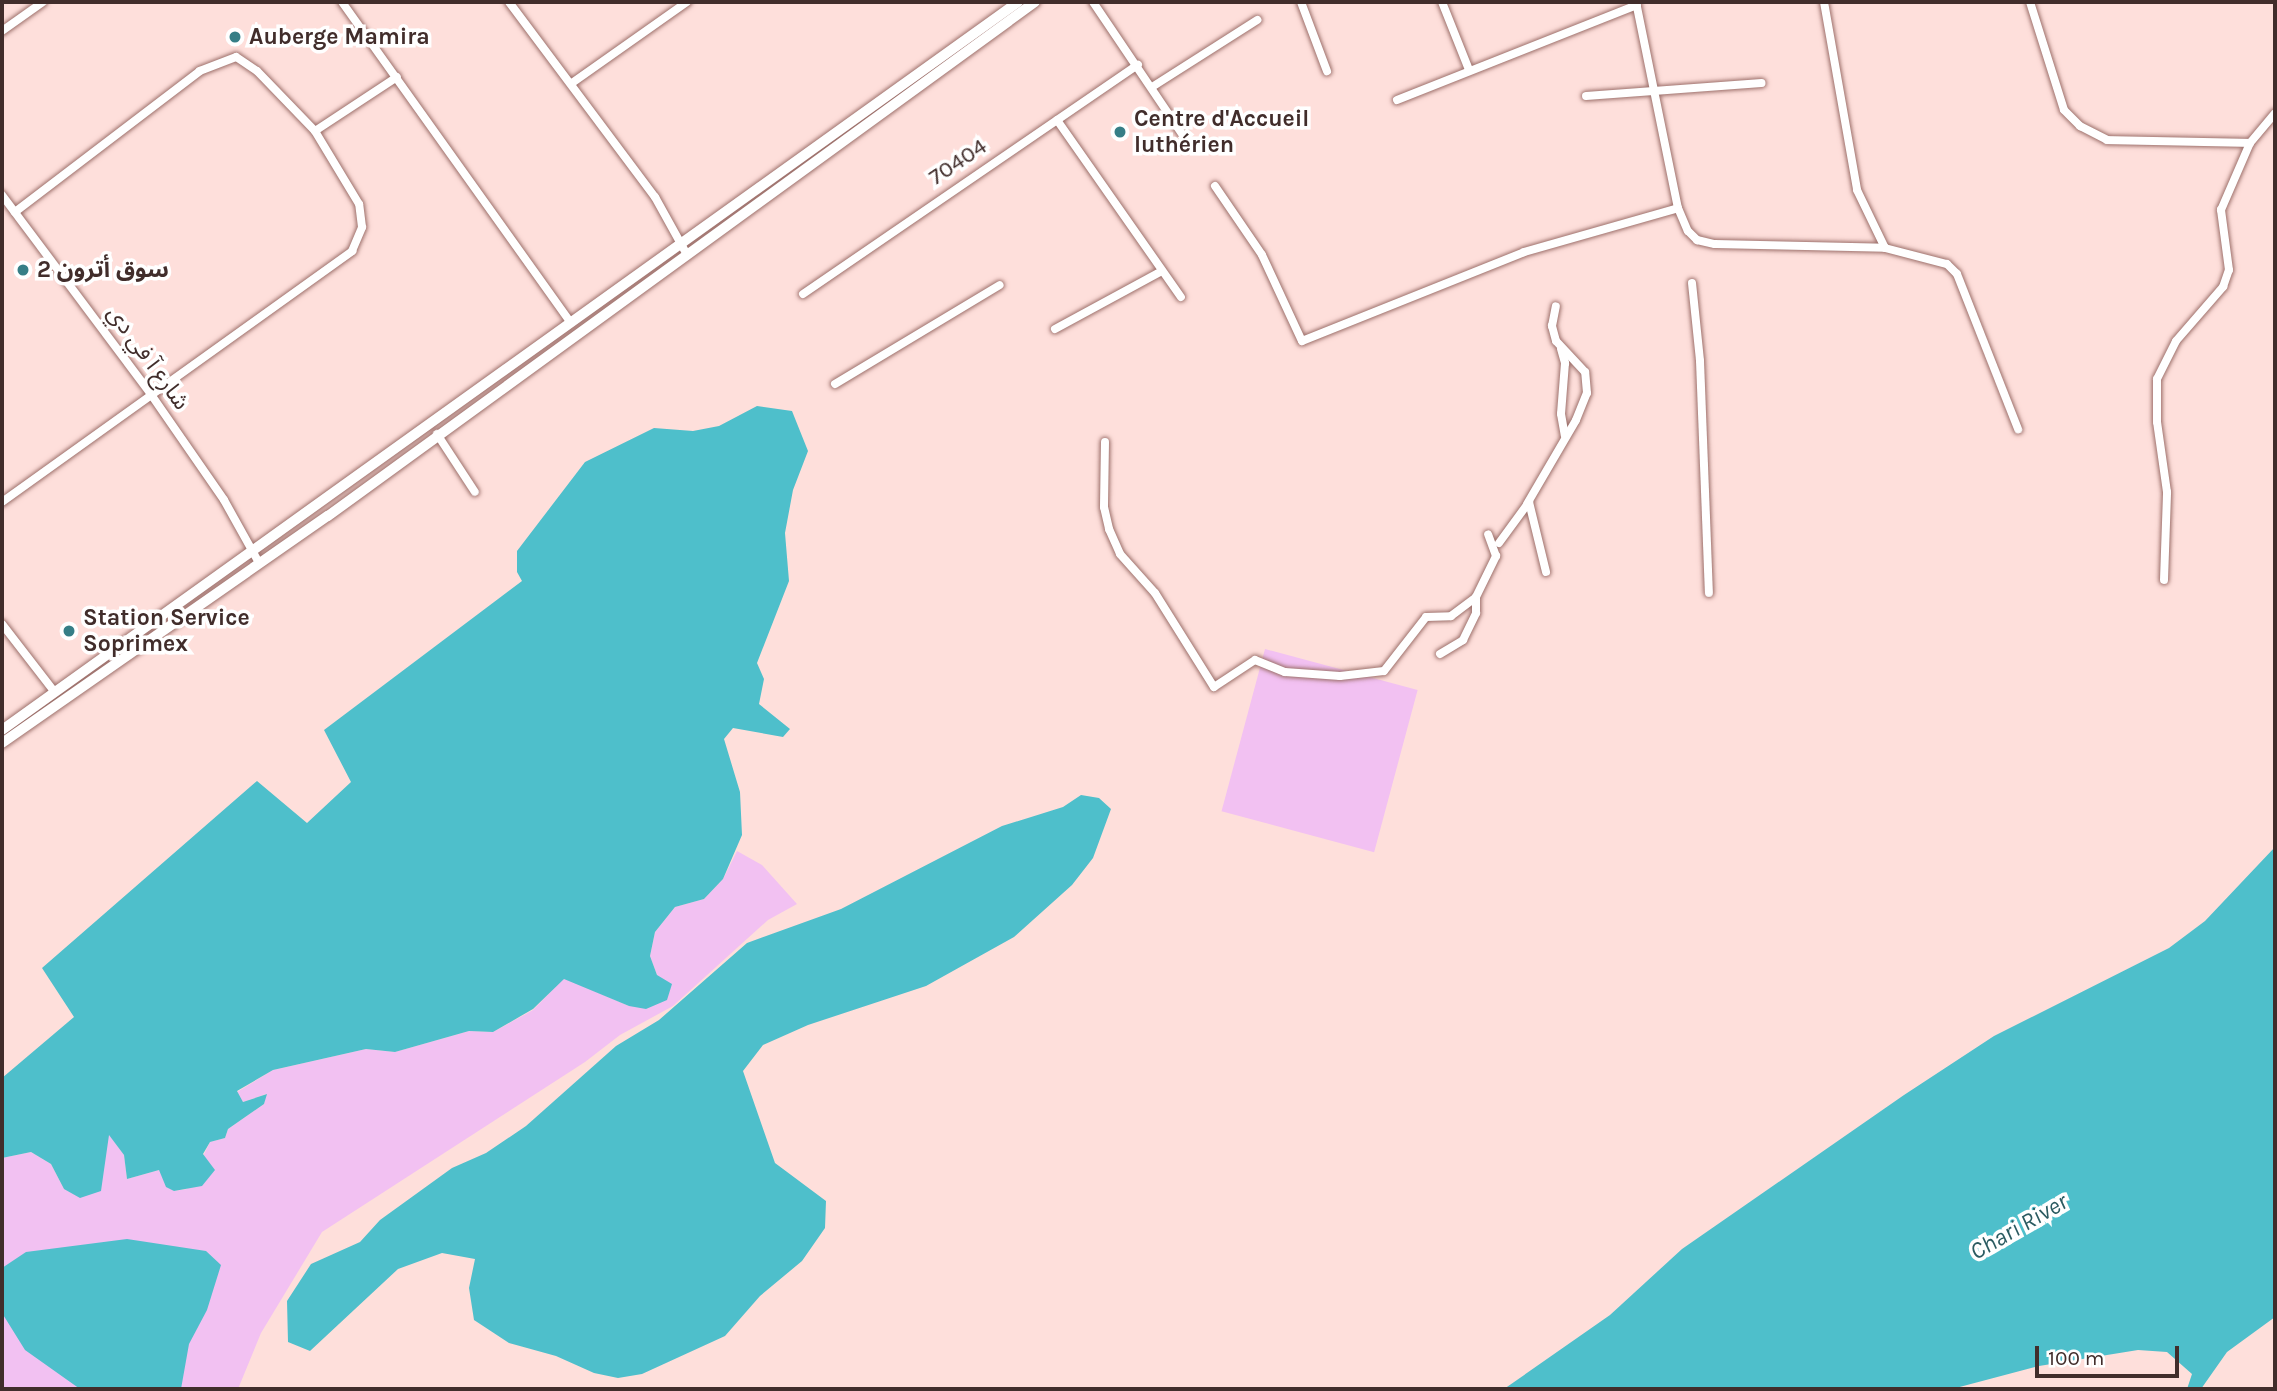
<!DOCTYPE html>
<html>
<head>
<meta charset="utf-8">
<style>
	body { margin:0 }
	#map { position:relative; width:2277px; height:1391px; overflow:hidden; background:#fedfdb; font-family:Karla,"Noto Sans Arabic",sans-serif }
	div>[style] { position:absolute }
	.green>* { inset:0; background:#f2c1f2; transform-origin:0 0 }
	.water>* { inset:0; background:#4ebfcb }
	.roads { filter:drop-shadow(0 0 2px #9d706b) drop-shadow(0 0 2px #9d706b) }
	.minor>* { height:8px; margin:-4px; padding:0 4px; transform-origin:4px; border-radius:4px; background:#fff }
	.secondary>* { height:10px; margin:-5px; padding:0 5px; transform-origin:5px; border-radius:5px; background:#fff }
	.dots>* { width:19px; height:19px; translate:-50% -50%; box-sizing:border-box; border:4px solid #fff; border-radius:50% }
	span { translate:-50% -50%; white-space:nowrap; text-align:center; line-height:1.15; -webkit-text-stroke:7px #fff; paint-order:stroke }
	.poi-label { font-size:23px; color:#412d2b; font-weight:700 }
	.left { translate:0 -50%; text-align:left }
	.street-label { font-size:23px; color:#412d2b }
	.water-label { font-size:24px; color:#2b5b61; font-style:italic }
	.frame { position:absolute; inset:0; border:4px solid #412d2b; pointer-events:none }
	.scale { position:absolute; left:2035px; top:1346px; width:144px; height:32px; box-sizing:border-box; border:4px solid #412d2b; border-top:0; padding-left:9px; font-size:21px; line-height:24px; white-space:nowrap; color:#412d2b; -webkit-text-stroke:5px #fff; paint-order:stroke }
</style>
</head>
<body>
<div id="map">
	<div class="green">
		<div style="left:1265px;top:649px;width:158px;height:168px;rotate:15deg"></div>
		<div style="clip-path:polygon(737px 851px,762px 865px,797px 904px,768px 920px,673px 1006px,620px 1035px,585px 1062px,322px 1232px,261px 1333px,238px 1389px,2px 1389px,2px 1158px,31px 1152px,51px 1164px,64px 1189px,109px 1134px,124px 1155px,127px 1179px,159px 1170px,174px 1191px,187px 1189px,210px 1142px,225px 1138px,228px 1129px,264px 1104px,266px 1094px,243px 1102px,237px 1092px,273px 1070px,366px 1049px,395px 1052px,469px 1031px,493px 1032px,533px 1010px,564px 978px,629px 1006px,657px 975px,650px 956px,655px 932px,675px 907px,704px 899px,723px 879px)"></div>
	</div>
	<div class="water">
		<div style="clip-path:polygon(757px 406px,792px 411px,808px 451px,793px 490px,785px 533px,789px 581px,757px 663px,764px 679px,759px 704px,790px 729px,783px 737px,733px 728px,724px 739px,740px 792px,742px 835px,723px 879px,704px 899px,675px 907px,655px 932px,650px 956px,657px 975px,672px 984px,667px 1000px,646px 1009px,629px 1006px,564px 979px,533px 1009px,493px 1032px,469px 1031px,395px 1052px,366px 1049px,273px 1070px,237px 1091px,243px 1102px,267px 1094px,264px 1104px,228px 1129px,225px 1138px,210px 1142px,203px 1154px,215px 1170px,202px 1186px,174px 1191px,166px 1187px,159px 1170px,127px 1179px,124px 1155px,109px 1135px,101px 1191px,80px 1198px,64px 1189px,51px 1164px,31px 1152px,2px 1158px,2px 1078px,74px 1017px,42px 968px,257px 781px,307px 823px,351px 782px,324px 730px,522px 581px,517px 572px,517px 551px,585px 462px,654px 428px,693px 431px,719px 426px)"></div>
		<div style="clip-path:polygon(1081px 795px,1099px 798px,1111px 809px,1093px 858px,1072px 885px,1014px 937px,926px 986px,808px 1025px,763px 1045px,743px 1071px,775px 1163px,826px 1201px,825px 1228px,802px 1261px,760px 1296px,725px 1336px,642px 1374px,618px 1378px,594px 1373px,556px 1356px,509px 1343px,474px 1320px,469px 1288px,475px 1259px,442px 1253px,398px 1269px,310px 1351px,288px 1342px,287px 1301px,311px 1264px,360px 1242px,380px 1220px,452px 1168px,486px 1153px,526px 1126px,616px 1046px,659px 1020px,747px 943px,841px 909px,1002px 826px,1063px 807px)"></div>
		<div style="clip-path:polygon(2275px 847px,2275px 1317px,2227px 1352px,2201px 1389px,2187px 1389px,2192px 1374px,2167px 1352px,2138px 1350px,2039px 1366px,1952px 1389px,1504px 1389px,1610px 1315px,1682px 1249px,1904px 1095px,1994px 1036px,2169px 948px,2205px 921px)"></div>
		<div style="clip-path:polygon(127px 1239px,206px 1251px,221px 1265px,207px 1310px,189px 1344px,181px 1389px,80px 1389px,25px 1350px,2px 1313px,2px 1268px,26px 1252px)"></div>
	</div>
	<div class="roads">
		<div class="minor">
			<div style="left:342px;top:2px;width:394px;rotate:54.5deg"></div>
			<div style="left:509px;top:2px;width:244px;rotate:53.2deg"></div>
			<div style="left:655px;top:197px;width:64px;rotate:61deg"></div>
			<div style="left:1093px;top:2px;width:159px;rotate:56deg"></div>
			<div style="left:1301px;top:2px;width:74px;rotate:69.4deg"></div>
			<div style="left:1442px;top:2px;width:73px;rotate:68.3deg"></div>
			<div style="left:1636px;top:2px;width:210px;rotate:78.5deg"></div>
			<div style="left:1678px;top:208px;width:25px;rotate:67deg"></div>
			<div style="left:1688px;top:231px;width:13px;rotate:45deg"></div>
			<div style="left:1697px;top:240px;width:18px;rotate:13deg"></div>
			<div style="left:1715px;top:244px;width:170px;rotate:1.3deg"></div>
			<div style="left:1885px;top:248px;width:64px;rotate:14.5deg"></div>
			<div style="left:1947px;top:264px;width:14px;rotate:45deg"></div>
			<div style="left:1957px;top:274px;width:167px;rotate:68.5deg"></div>
			<div style="left:1824px;top:2px;width:191px;rotate:80deg"></div>
			<div style="left:1857px;top:190px;width:64px;rotate:64.2deg"></div>
			<div style="left:2030px;top:2px;width:113px;rotate:72.5deg"></div>
			<div style="left:2064px;top:110px;width:23px;rotate:45deg"></div>
			<div style="left:2080px;top:126px;width:30px;rotate:27deg"></div>
			<div style="left:2107px;top:140px;width:143px;rotate:1.2deg"></div>
			<div style="left:2px;top:31px;width:50px;rotate:-35.3deg"></div>
			<div style="left:572px;top:83px;width:141px;rotate:-35.2deg"></div>
			<div style="left:1152px;top:87px;width:125px;rotate:-32.5deg"></div>
			<div style="left:1586px;top:96px;width:176px;rotate:-4.2deg"></div>
			<div style="left:1397px;top:100px;width:258px;rotate:-21.6deg"></div>
			<div style="left:1057px;top:120px;width:216px;rotate:55deg"></div>
			<div style="left:315px;top:131px;width:98px;rotate:-33.4deg"></div>
			<div style="left:1215px;top:186px;width:83px;rotate:55.7deg"></div>
			<div style="left:1262px;top:255px;width:95px;rotate:65.1deg"></div>
			<div style="left:1302px;top:341px;width:239px;rotate:-21.8deg"></div>
			<div style="left:1524px;top:252px;width:160px;rotate:-15.9deg"></div>
			<div style="left:2px;top:195px;width:247px;rotate:53.2deg"></div>
			<div style="left:150px;top:393px;width:130px;rotate:55.3deg"></div>
			<div style="left:224px;top:500px;width:72px;rotate:60.9deg"></div>
			<div style="left:1692px;top:283px;width:78px;rotate:84.1deg"></div>
			<div style="left:1700px;top:361px;width:232px;rotate:87.8deg"></div>
			<div style="left:803px;top:294px;width:406px;rotate:-34.4deg"></div>
			<div style="left:1055px;top:329px;width:119px;rotate:-28.5deg"></div>
			<div style="left:1561px;top:349px;width:15px;rotate:74deg"></div>
			<div style="left:1565px;top:363px;width:51px;rotate:94.5deg"></div>
			<div style="left:1561px;top:414px;width:22px;rotate:80deg"></div>
			<div style="left:835px;top:384px;width:192px;rotate:-31deg"></div>
			<div style="left:437px;top:434px;width:69px;rotate:56.8deg"></div>
			<div style="left:1105px;top:442px;width:65px;rotate:90.9deg"></div>
			<div style="left:1104px;top:507px;width:23px;rotate:77deg"></div>
			<div style="left:1109px;top:529px;width:27px;rotate:66deg"></div>
			<div style="left:1120px;top:554px;width:52px;rotate:48.1deg"></div>
			<div style="left:1155px;top:593px;width:111px;rotate:57.9deg"></div>
			<div style="left:1214px;top:687px;width:49px;rotate:-33.4deg"></div>
			<div style="left:1255px;top:660px;width:32px;rotate:22deg"></div>
			<div style="left:1285px;top:672px;width:55px;rotate:4.2deg"></div>
			<div style="left:1340px;top:676px;width:44px;rotate:-6.5deg"></div>
			<div style="left:1384px;top:671px;width:68px;rotate:-52.1deg"></div>
			<div style="left:1426px;top:617px;width:25px;rotate:-2deg"></div>
			<div style="left:1451px;top:616px;width:31px;rotate:-37deg"></div>
			<div style="left:2px;top:502px;width:431px;rotate:-35.6deg"></div>
			<div style="left:352px;top:251px;width:26px;rotate:-67deg"></div>
			<div style="left:362px;top:227px;width:23px;rotate:-97deg"></div>
			<div style="left:359px;top:204px;width:85px;rotate:-121.1deg"></div>
			<div style="left:315px;top:131px;width:83px;rotate:-134deg"></div>
			<div style="left:257px;top:71px;width:25px;rotate:-146deg"></div>
			<div style="left:236px;top:57px;width:39px;rotate:159deg"></div>
			<div style="left:200px;top:71px;width:233px;rotate:142.7deg"></div>
			<div style="left:1527px;top:504px;width:97px;rotate:-59.7deg"></div>
			<div style="left:1576px;top:420px;width:29px;rotate:-68deg"></div>
			<div style="left:1587px;top:393px;width:21px;rotate:-95deg"></div>
			<div style="left:1585px;top:372px;width:42px;rotate:-133.1deg"></div>
			<div style="left:1556px;top:341px;width:16px;rotate:-105deg"></div>
			<div style="left:1552px;top:326px;width:20px;rotate:-79deg"></div>
			<div style="left:1499px;top:543px;width:51px;rotate:-53.8deg"></div>
			<div style="left:1529px;top:502px;width:72px;rotate:76.3deg"></div>
			<div style="left:2164px;top:580px;width:88px;rotate:-88deg"></div>
			<div style="left:2167px;top:492px;width:71px;rotate:-98.1deg"></div>
			<div style="left:2157px;top:422px;width:43px;rotate:-90deg"></div>
			<div style="left:2157px;top:379px;width:42px;rotate:-63.4deg"></div>
			<div style="left:2176px;top:341px;width:72px;rotate:-49deg"></div>
			<div style="left:2223px;top:287px;width:18px;rotate:-71deg"></div>
			<div style="left:2229px;top:270px;width:61px;rotate:-97.6deg"></div>
			<div style="left:2221px;top:210px;width:73px;rotate:-66.6deg"></div>
			<div style="left:2250px;top:143px;width:39px;rotate:-50deg"></div>
			<div style="left:2px;top:624px;width:83px;rotate:52.3deg"></div>
			<div style="left:1440px;top:654px;width:27px;rotate:-31deg"></div>
			<div style="left:1463px;top:640px;width:30px;rotate:-64deg"></div>
			<div style="left:1476px;top:613px;width:16px;rotate:-90deg"></div>
			<div style="left:1476px;top:597px;width:46px;rotate:-64deg"></div>
			<div style="left:1496px;top:556px;width:23px;rotate:-110deg"></div>
		</div>
		<div class="secondary">
			<div style="left:2px;top:730px;width:1250px;rotate:-35.62deg"></div>
			<div style="left:2px;top:743px;width:397px;rotate:-34.9deg"></div>
			<div style="left:328px;top:516px;width:874px;rotate:-36.02deg"></div>
		</div>
	</div>
	<div class="dots">
		<div style="left:235px;top:37px;background:#367e86"></div>
		<div style="left:1120px;top:132px;background:#367e86"></div>
		<div style="left:23px;top:270px;background:#367e86"></div>
		<div style="left:69px;top:631px;background:#367e86"></div>
	</div>
	<div class="poi-label">
		<span class="left" style="left:249px;top:37px">Auberge Mamira</span>
		<span class="left" style="left:1134px;top:132px">Centre d'Accueil<br>luthérien</span>
		<span class="left" style="left:37px;top:270px">سوق أترون 2</span>
		<span class="left" style="left:83px;top:631px">Station Service<br>Soprimex</span>
	</div>
	<div class="street-label">
		<span style="left:958px;top:162px;rotate:-34deg">70404</span>
		<span style="left:148px;top:358px;rotate:54deg">شارع آ في دي</span>
	</div>
	<div class="water-label">
		<span style="left:2019px;top:1227px;rotate:-30deg">Chari River</span>
	</div>
	<div class="frame"></div>
	<div class="scale">100 m</div>
</div>
</body>
</html>
